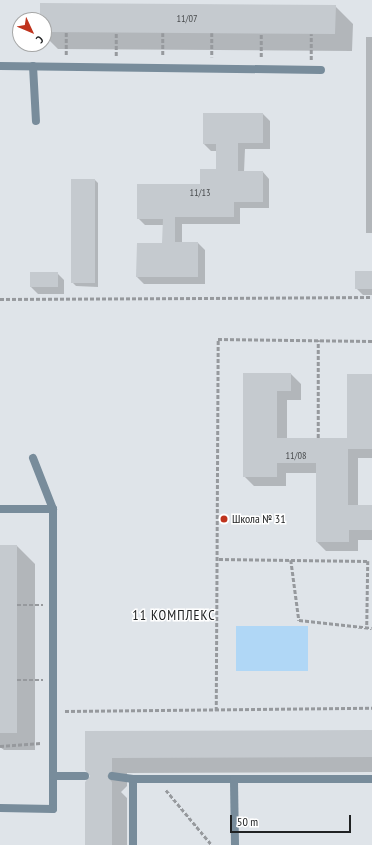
<!DOCTYPE html>
<html>
<head>
<meta charset="utf-8">
<style>
	body { margin:0 }
	#map { position:relative; width:372px; height:845px; overflow:hidden; background:#dfe4e9; font-family:"PT Sans Narrow",sans-serif }
	div>[style] { position:absolute }
	.green>* { inset:0; background:#b0d7f6; transform-origin:0 0 }
	.shadow>* { inset:0; background:#0003; transform-origin:0 0 }
	.building>* { inset:0; background:#c5cacf; transform-origin:0 0 }
	.path>* { height:2.5px; margin-top:-1.25px; transform-origin:0; background:repeating-linear-gradient(90deg,#96999d 0 4px,transparent 0 6px) }
	.service>* { height:8px; margin:-4px; padding:0 4px; transform-origin:4px; border-radius:4px; background:#788c9b }
	.dots>* { width:11px; height:11px; translate:-50% -50%; box-sizing:border-box; border:2px solid #fff; border-radius:50% }
	span { translate:-50% -50%; white-space:nowrap; text-align:center; line-height:1.15; -webkit-text-stroke:3px #fff; paint-order:stroke }
	.number-label { font-size:10px; color:#494c4e }
	.number-label span { -webkit-text-stroke-width:0 }
	.poi-label { font-size:12px; color:#202223 }
	.left { translate:0 -50%; text-align:left }
	.quarter-label { font-size:14px; color:#202223; letter-spacing:1px }
	.north { position:absolute; left:12px; top:12px; width:40px; height:40px; box-sizing:border-box; background:#fff; border:1px solid #a6a7a7; border-radius:50%; rotate:134deg; font-size:11px; font-weight:700; line-height:16px; text-align:center; color:#202223 }
	.north::after { content:''; display:block; margin:auto; width:14px; height:18px; background:#bf331d; clip-path:polygon(50% 0,100% 100%,50% 72%,0 100%) }
	.scale { position:absolute; left:230px; top:815px; width:121px; height:18px; box-sizing:border-box; border:2px solid #202223; border-top:0; padding-left:5px; font-size:12px; line-height:14px; white-space:nowrap; color:#202223; -webkit-text-stroke:3px #fff; paint-order:stroke }
</style>
</head>
<body>
<div id="map">
	<div class="green">
		<div style="left:236px;top:626px;width:72px;height:45px"></div>
	</div>
	<div class="shadow">
		<div style="clip-path:polygon(335px 6px,353px 24px,352px 51px,58px 49px,44px 35px,44px 20px,41px 20px)"></div>
		<div style="left:366px;top:37px;width:6px;height:196px"></div>
		<div style="clip-path:polygon(263px 114px,270px 121px,270px 149px,245px 149px,244px 172px,263px 172px,269px 179px,269px 208px,240px 208px,240px 224px,182px 224px,182px 243px,198px 243px,205px 250px,205px 284px,144px 284px,137px 277px,163px 244px,164px 225px,145px 225px,138px 218px,201px 185px,217px 170px,217px 151px,211px 151px,204px 144px)"></div>
		<div style="clip-path:polygon(95px 180px,98px 183px,98px 287px,76px 286px,73px 283px)"></div>
		<div style="clip-path:polygon(372px 272px,372px 295px,363px 295px,356px 288px)"></div>
		<div style="clip-path:polygon(57px 273px,64px 280px,64px 294px,38px 294px,31px 287px)"></div>
		<div style="clip-path:polygon(244px 374px,291px 374px,301px 384px,301px 400px,287px 400px,287px 439px,348px 439px,372px 375px,372px 458px,358px 458px,358px 506px,372px 506px,372px 540px,358px 540px,358px 551px,326px 551px,317px 542px,317px 473px,286px 473px,286px 486px,254px 486px,244px 476px)"></div>
		<div style="clip-path:polygon(0 546px,17px 546px,35px 564px,35px 750px,4px 750px,0 747px)"></div>
		<div style="clip-path:polygon(372px 731px,372px 772px,127px 773px,127px 786px,121px 792px,127px 798px,127px 845px,86px 845px,92px 776px,86px 732px)"></div>
	</div>
	<div class="building">
		<div style="clip-path:polygon(40px 3px,336px 5px,335px 34px,44px 32px,44px 20px,40px 20px)"></div>
		<div style="clip-path:polygon(203px 113px,263px 113px,263px 143px,238px 143px,238px 171px,263px 171px,263px 202px,234px 202px,234px 217px,175px 217px,175px 242px,198px 242px,198px 277px,136px 277px,137px 243px,162px 243px,163px 219px,137px 219px,137px 184px,200px 184px,200px 169px,216px 169px,216px 144px,203px 144px)"></div>
		<div style="left:71px;top:179px;width:24px;height:104px"></div>
		<div style="left:355px;top:271px;width:17px;height:18px"></div>
		<div style="left:30px;top:272px;width:28px;height:15px"></div>
		<div style="clip-path:polygon(243px 373px,291px 373px,291px 391px,277px 391px,277px 438px,347px 438px,347px 374px,372px 374px,372px 449px,348px 449px,348px 505px,372px 505px,372px 530px,349px 530px,349px 542px,316px 542px,316px 463px,277px 463px,277px 477px,243px 477px)"></div>
		<div style="left:0;top:545px;width:17px;height:188px"></div>
		<div style="clip-path:polygon(372px 730px,372px 757px,112px 758px,112px 771px,107px 776px,112px 782px,112px 845px,85px 845px,85px 782px,90px 776px,85px 770px,85px 731px)"></div>
	</div>
	<div class="path">
		<div style="left:163px;top:33px;width:23px;rotate:90deg"></div>
		<div style="left:212px;top:33px;width:24px;rotate:90deg"></div>
		<div style="left:66px;top:55px;width:23px;rotate:-90deg"></div>
		<div style="left:116px;top:56px;width:24px;rotate:-90deg"></div>
		<div style="left:261px;top:57px;width:23px;rotate:-90deg"></div>
		<div style="left:311px;top:60px;width:26px;rotate:-90deg"></div>
		<div style="left:0;top:299px;width:372px;rotate:-0.3deg"></div>
		<div style="left:318px;top:438px;width:98px;rotate:-90deg"></div>
		<div style="left:219px;top:559px;width:149px;rotate:0.8deg"></div>
		<div style="left:368px;top:561px;width:67px;rotate:90.9deg"></div>
		<div style="left:291px;top:560px;width:61px;rotate:82.4deg"></div>
		<div style="left:299px;top:620px;width:73px;rotate:6.3deg"></div>
		<div style="left:17px;top:605px;width:26px"></div>
		<div style="left:17px;top:680px;width:26px"></div>
		<div style="left:65px;top:711px;width:307px;rotate:-0.6deg"></div>
		<div style="left:216px;top:711px;width:372px;rotate:-89.7deg"></div>
		<div style="left:218px;top:339px;width:154px;rotate:0.7deg"></div>
		<div style="left:0;top:746px;width:41px;rotate:-4.2deg"></div>
		<div style="left:166px;top:790px;width:72px;rotate:50.1deg"></div>
	</div>
	<div class="service">
		<div style="left:0;top:66px;width:321px;rotate:0.7deg"></div>
		<div style="left:33px;top:66px;width:55px;rotate:86.9deg"></div>
		<div style="left:33px;top:458px;width:55px;rotate:68.6deg"></div>
		<div style="left:0;top:509px;width:53px"></div>
		<div style="left:53px;top:509px;width:300px;rotate:90deg"></div>
		<div style="left:53px;top:809px;width:53px;rotate:-178.9deg"></div>
		<div style="left:53px;top:776px;width:32px"></div>
		<div style="left:112px;top:776px;width:21px;rotate:8deg"></div>
		<div style="left:133px;top:845px;width:66px;rotate:-90deg"></div>
		<div style="left:133px;top:779px;width:101px"></div>
		<div style="left:235px;top:845px;width:66px;rotate:-90.9deg"></div>
		<div style="left:234px;top:779px;width:138px"></div>
	</div>
	<div class="dots">
		<div style="left:224px;top:519px;background:#bf331d"></div>
	</div>
	<div class="number-label">
		<span style="left:187px;top:19px">11/07</span>
		<span style="left:200px;top:193px">11/13</span>
		<span style="left:296px;top:456px">11/08</span>
	</div>
	<div class="poi-label">
		<span class="left" style="left:232px;top:519px">Школа № 31</span>
	</div>
	<div class="quarter-label">
		<span style="left:174px;top:615px">11 КОМПЛЕКС</span>
	</div>
	<div class="north">С</div>
	<div class="scale">50 m</div>
</div>
</body>
</html>
